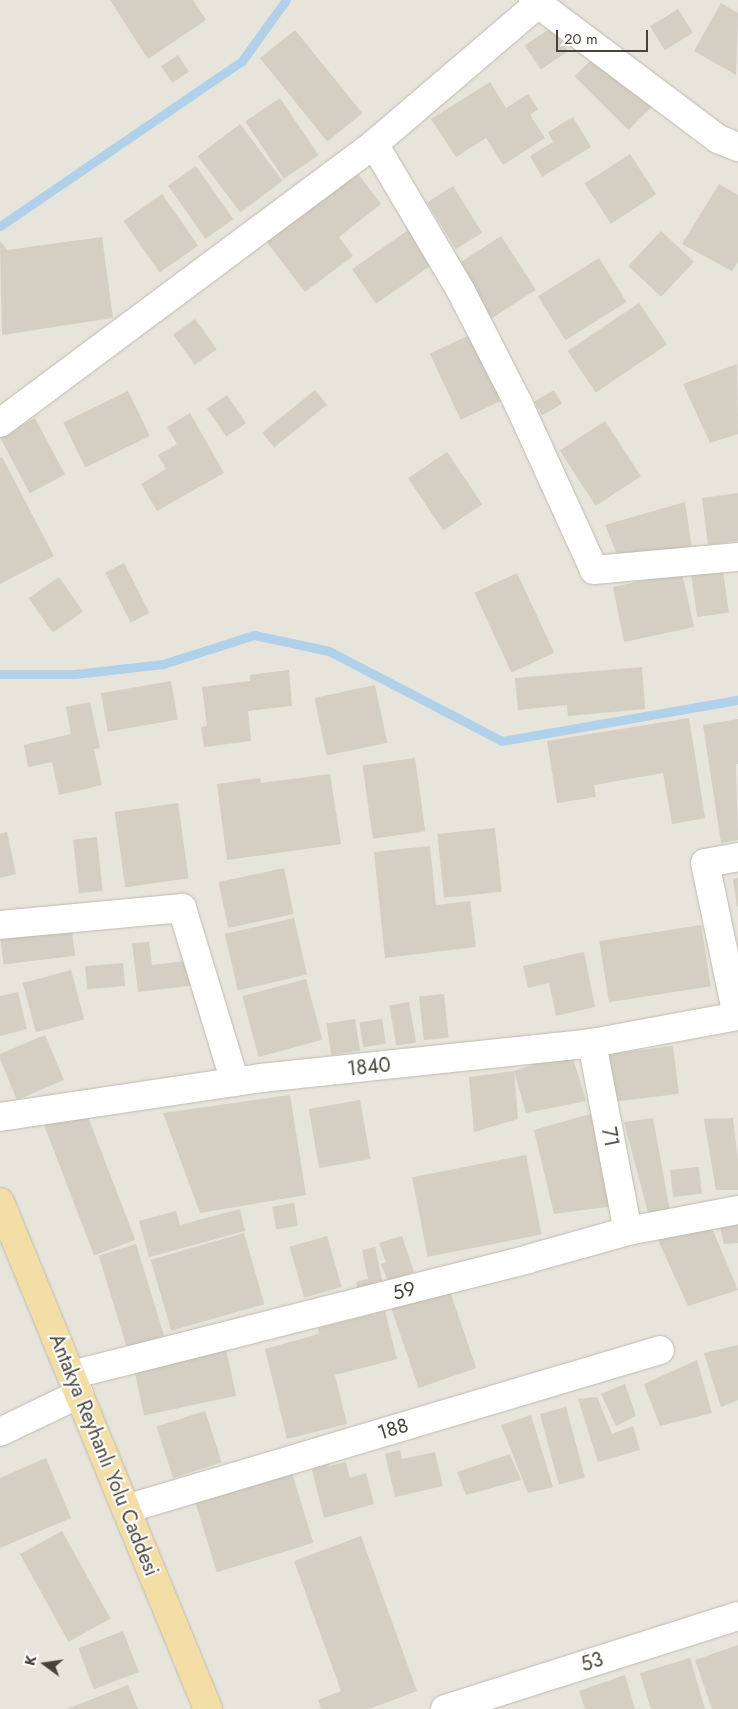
<!DOCTYPE html>
<html>
<head>
<meta charset="utf-8">
<style>
	body { margin:0 }
	#map { position:relative; width:738px; height:1709px; overflow:hidden; background:#f4f2ec; font-family:Jost,sans-serif }
	div>[style] { position:absolute }
	.residential>* { inset:0; background:#e7e4db; transform-origin:0 0 }
	.stream>* { height:9px; margin:-4.5px; padding:0 4.5px; transform-origin:4.5px; border-radius:4.5px; background:#b0d1e9 }
	.building>* { inset:0; background:#d5cec2; transform-origin:0 0 }
	.roads { filter:drop-shadow(0 0 1px #bfb9af) drop-shadow(0 0 1px #bfb9af) }
	.minor>* { height:28px; margin:-14px; padding:0 14px; transform-origin:14px; border-radius:14px; background:#fff }
	.major>* { height:28px; margin:-14px; padding:0 14px; transform-origin:14px; border-radius:14px; background:#f3dea6 }
	span { translate:-50% -50%; white-space:nowrap; text-align:center; line-height:1.15; -webkit-text-stroke:4px #fff; paint-order:stroke }
	.street-label { font-size:20px; color:#48433a }
	.north { position:absolute; left:20px; top:1639px; width:50px; height:50px; -webkit-text-stroke:4px #fff; paint-order:stroke; rotate:284deg; font-size:14px; font-weight:700; line-height:20px; text-align:center; color:#48433a }
	.north::after { content:''; display:block; margin:auto; width:18px; height:22px; background:#48433a; clip-path:polygon(50% 0,100% 100%,50% 72%,0 100%) }
	.scale { position:absolute; left:556px; top:30px; width:92px; height:22px; box-sizing:border-box; border:2px solid #48433a; border-top:0; padding-left:6px; font-size:15px; line-height:18px; white-space:nowrap; color:#48433a; -webkit-text-stroke:4px #fff; paint-order:stroke }
</style>
</head>
<body>
<div id="map">
	<div class="residential">
		<div style="left:0;top:0;width:738px;height:1709px"></div>
	</div>
	<div class="stream">
		<div style="left:0;top:226px;width:293px;rotate:-34.3deg"></div>
		<div style="left:242px;top:61px;width:75px;rotate:-54.2deg"></div>
		<div style="left:0;top:674px;width:75px"></div>
		<div style="left:75px;top:674px;width:89px;rotate:-6.5deg"></div>
		<div style="left:163px;top:664px;width:96px;rotate:-17.7deg"></div>
		<div style="left:254px;top:635px;width:77px;rotate:12deg"></div>
		<div style="left:329px;top:651px;width:195px;rotate:27.5deg"></div>
		<div style="left:502px;top:741px;width:240px;rotate:-9.9deg"></div>
	</div>
	<div class="building">
		<div style="clip-path:polygon(110px 0,193px 0,206px 20px,148px 59px)"></div>
		<div style="clip-path:polygon(721px 3px,738px 13px,736px 75px,694px 51px)"></div>
		<div style="left:678px;top:9px;width:28px;height:33px;rotate:58deg"></div>
		<div style="left:552px;top:27px;width:29px;height:33px;rotate:56deg"></div>
		<div style="left:295px;top:30px;width:107px;height:45px;rotate:51deg"></div>
		<div style="left:598px;top:53px;width:76px;height:33px;rotate:45deg"></div>
		<div style="left:178px;top:55px;width:20px;height:20px;rotate:57deg"></div>
		<div style="clip-path:polygon(490px 82px,506px 108px,528px 94px,538px 109px,530px 115px,545px 138px,503px 165px,486px 138px,456px 157px,431px 119px)"></div>
		<div style="left:280px;top:98px;width:69px;height:42px;rotate:56deg"></div>
		<div style="clip-path:polygon(573px 117px,591px 147px,542px 177px,530px 156px,553px 142px,548px 132px)"></div>
		<div style="left:240px;top:124px;width:71px;height:53px;rotate:53deg"></div>
		<div style="left:630px;top:154px;width:48px;height:54px;rotate:57deg"></div>
		<div style="left:196px;top:166px;width:65px;height:34px;rotate:55deg"></div>
		<div style="clip-path:polygon(356px 171px,381px 204px,339px 237px,353px 256px,305px 292px,266px 241px)"></div>
		<div style="clip-path:polygon(719px 184px,738px 195px,738px 262px,732px 271px,682px 244px)"></div>
		<div style="left:453px;top:186px;width:55px;height:31px;rotate:58deg"></div>
		<div style="left:162px;top:194px;width:63px;height:47px;rotate:55deg"></div>
		<div style="left:411px;top:228px;width:42px;height:72px;rotate:55deg"></div>
		<div style="left:661px;top:231px;width:45px;height:48px;rotate:43deg"></div>
		<div style="left:501px;top:236px;width:64px;height:54px;rotate:57deg"></div>
		<div style="clip-path:polygon(102px 237px,113px 318px,2px 335px,0 241px,7px 250px)"></div>
		<div style="left:599px;top:258px;width:52px;height:72px;rotate:58deg"></div>
		<div style="left:639px;top:303px;width:50px;height:86px;rotate:56deg"></div>
		<div style="left:195px;top:319px;width:37px;height:27px;rotate:54deg"></div>
		<div style="left:476px;top:332px;width:73px;height:51px;rotate:65deg"></div>
		<div style="clip-path:polygon(737px 364px,738px 434px,710px 443px,683px 384px)"></div>
		<div style="left:315px;top:390px;width:19px;height:68px;rotate:51deg"></div>
		<div style="left:554px;top:390px;width:16px;height:23px;rotate:60deg"></div>
		<div style="left:128px;top:391px;width:50px;height:72px;rotate:64deg"></div>
		<div style="left:227px;top:395px;width:34px;height:24px;rotate:56deg"></div>
		<div style="clip-path:polygon(190px 413px,224px 473px,157px 511px,141px 484px,166px 469px,158px 455px,177px 444px,167px 427px)"></div>
		<div style="left:35px;top:418px;width:64px;height:40px;rotate:62deg"></div>
		<div style="left:605px;top:421px;width:66px;height:54px;rotate:57deg"></div>
		<div style="left:447px;top:452px;width:63px;height:47px;rotate:56deg"></div>
		<div style="clip-path:polygon(2px 457px,54px 556px,0 584px,0 458px)"></div>
		<div style="clip-path:polygon(738px 493px,738px 541px,708px 545px,702px 498px)"></div>
		<div style="clip-path:polygon(685px 502px,692px 549px,617px 554px,605px 525px)"></div>
		<div style="left:124px;top:563px;width:56px;height:21px;rotate:63deg"></div>
		<div style="clip-path:polygon(680px 564px,694px 627px,624px 642px,613px 587px,655px 578px)"></div>
		<div style="left:722px;top:564px;width:49px;height:32px;rotate:82deg"></div>
		<div style="left:517px;top:573px;width:88px;height:47px;rotate:65deg"></div>
		<div style="left:59px;top:577px;width:42px;height:37px;rotate:55deg"></div>
		<div style="clip-path:polygon(642px 667px,645px 709px,568px 716px,567px 705px,518px 710px,515px 678px)"></div>
		<div style="clip-path:polygon(289px 670px,292px 706px,248px 711px,251px 741px,204px 747px,201px 727px,207px 726px,202px 687px,250px 681px,250px 675px)"></div>
		<div style="left:171px;top:681px;width:39px;height:71px;rotate:80deg"></div>
		<div style="left:375px;top:685px;width:59px;height:62px;rotate:78deg"></div>
		<div style="clip-path:polygon(90px 702px,100px 748px,94px 749px,102px 785px,59px 795px,52px 762px,28px 767px,24px 745px,71px 734px,66px 707px)"></div>
		<div style="clip-path:polygon(689px 718px,705px 818px,672px 824px,663px 773px,594px 785px,596px 797px,557px 803px,547px 741px)"></div>
		<div style="clip-path:polygon(738px 719px,738px 764px,736px 764px,738px 840px,721px 843px,703px 725px)"></div>
		<div style="left:415px;top:758px;width:74px;height:53px;rotate:82deg"></div>
		<div style="clip-path:polygon(330px 774px,341px 844px,227px 860px,217px 784px,260px 778px,261px 783px)"></div>
		<div style="left:178px;top:803px;width:76px;height:64px;rotate:82deg"></div>
		<div style="left:495px;top:828px;width:64px;height:58px;rotate:84deg"></div>
		<div style="clip-path:polygon(7px 832px,16px 874px,0 878px,0 834px)"></div>
		<div style="left:97px;top:837px;width:54px;height:24px;rotate:84deg"></div>
		<div style="clip-path:polygon(430px 846px,436px 905px,470px 901px,476px 947px,385px 958px,374px 852px)"></div>
		<div style="left:284px;top:868px;width:47px;height:67px;rotate:78deg"></div>
		<div style="clip-path:polygon(738px 878px,738px 906px,737px 907px,733px 879px)"></div>
		<div style="left:294px;top:918px;width:58px;height:71px;rotate:77deg"></div>
		<div style="left:71px;top:923px;width:33px;height:72px;rotate:83deg"></div>
		<div style="left:701px;top:925px;width:62px;height:103px;rotate:81deg"></div>
		<div style="clip-path:polygon(149px 942px,152px 965px,195px 960px,197px 985px,138px 992px,132px 943px)"></div>
		<div style="clip-path:polygon(584px 952px,595px 1007px,556px 1016px,549px 983px,528px 988px,523px 966px)"></div>
		<div style="left:123px;top:963px;width:23px;height:38px;rotate:85deg"></div>
		<div style="left:71px;top:970px;width:51px;height:50px;rotate:75deg"></div>
		<div style="left:306px;top:979px;width:63px;height:66px;rotate:75deg"></div>
		<div style="clip-path:polygon(18px 992px,27px 1029px,0 1036px,0 996px)"></div>
		<div style="left:444px;top:994px;width:44px;height:25px;rotate:84deg"></div>
		<div style="left:409px;top:1002px;width:41px;height:20px;rotate:80deg"></div>
		<div style="left:355px;top:1019px;width:32px;height:29px;rotate:81deg"></div>
		<div style="left:382px;top:1019px;width:25px;height:23px;rotate:81deg"></div>
		<div style="clip-path:polygon(45px 1035px,64px 1080px,17px 1100px,0 1059px,0 1054px)"></div>
		<div style="left:673px;top:1046px;width:48px;height:66px;rotate:83deg"></div>
		<div style="clip-path:polygon(571px 1052px,586px 1101px,526px 1113px,514px 1071px,518px 1119px,474px 1132px,469px 1077px,514px 1071px)"></div>
		<div style="clip-path:polygon(290px 1095px,306px 1195px,200px 1213px,163px 1113px)"></div>
		<div style="left:360px;top:1100px;width:60px;height:52px;rotate:80deg"></div>
		<div style="left:85px;top:1109px;width:140px;height:44px;rotate:69deg"></div>
		<div style="clip-path:polygon(597px 1112px,613px 1206px,554px 1214px,534px 1130px)"></div>
		<div style="clip-path:polygon(653px 1118px,671px 1217px,650px 1220px,624px 1122px)"></div>
		<div style="clip-path:polygon(733px 1118px,738px 1161px,738px 1190px,716px 1190px,704px 1119px)"></div>
		<div style="left:526px;top:1155px;width:81px;height:116px;rotate:79deg"></div>
		<div style="left:699px;top:1167px;width:27px;height:29px;rotate:84deg"></div>
		<div style="left:294px;top:1203px;width:23px;height:22px;rotate:80deg"></div>
		<div style="clip-path:polygon(240px 1209px,245px 1231px,149px 1257px,139px 1221px,176px 1211px,180px 1225px)"></div>
		<div style="clip-path:polygon(738px 1216px,738px 1243px,724px 1244px,718px 1219px)"></div>
		<div style="clip-path:polygon(709px 1221px,738px 1290px,688px 1306px,657px 1238px)"></div>
		<div style="left:244px;top:1233px;width:74px;height:97px;rotate:74deg"></div>
		<div style="left:327px;top:1236px;width:53px;height:39px;rotate:74deg"></div>
		<div style="clip-path:polygon(402px 1236px,414px 1272px,388px 1282px,381px 1264px,386px 1262px,379px 1243px)"></div>
		<div style="left:136px;top:1244px;width:96px;height:39px;rotate:73deg"></div>
		<div style="clip-path:polygon(375px 1247px,383px 1284px,358px 1289px,356px 1282px,368px 1279px,362px 1250px)"></div>
		<div style="left:447px;top:1283px;width:90px;height:61px;rotate:71deg"></div>
		<div style="clip-path:polygon(385px 1311px,397px 1359px,335px 1375px,347px 1424px,287px 1439px,265px 1349px,319px 1334px,318px 1328px)"></div>
		<div style="left:225px;top:1344px;width:53px;height:94px;rotate:78deg"></div>
		<div style="clip-path:polygon(738px 1345px,738px 1400px,721px 1407px,704px 1353px)"></div>
		<div style="clip-path:polygon(697px 1360px,712px 1413px,660px 1426px,644px 1384px)"></div>
		<div style="clip-path:polygon(625px 1384px,636px 1416px,616px 1426px,601px 1394px)"></div>
		<div style="clip-path:polygon(597px 1397px,612px 1434px,633px 1426px,640px 1450px,598px 1462px,578px 1399px)"></div>
		<div style="left:566px;top:1407px;width:73px;height:27px;rotate:75deg"></div>
		<div style="left:205px;top:1411px;width:54px;height:51px;rotate:72deg"></div>
		<div style="clip-path:polygon(531px 1415px,553px 1487px,528px 1493px,501px 1425px)"></div>
		<div style="clip-path:polygon(400px 1450px,402px 1459px,435px 1452px,443px 1486px,395px 1497px,385px 1454px)"></div>
		<div style="clip-path:polygon(510px 1454px,521px 1480px,466px 1495px,457px 1472px)"></div>
		<div style="clip-path:polygon(46px 1458px,71px 1518px,0 1548px,0 1478px)"></div>
		<div style="clip-path:polygon(328px 1461px,329px 1466px,346px 1462px,350px 1478px,366px 1473px,374px 1504px,324px 1518px,311px 1466px)"></div>
		<div style="left:292px;top:1473px;width:73px;height:101px;rotate:73deg"></div>
		<div style="left:62px;top:1531px;width:100px;height:48px;rotate:61deg"></div>
		<div style="clip-path:polygon(361px 1536px,417px 1691px,369px 1709px,321px 1709px,318px 1700px,341px 1691px,294px 1561px)"></div>
		<div style="left:123px;top:1631px;width:44px;height:48px;rotate:69deg"></div>
		<div style="clip-path:polygon(738px 1645px,738px 1709px,712px 1709px,695px 1660px)"></div>
		<div style="clip-path:polygon(690px 1658px,705px 1709px,651px 1709px,640px 1673px)"></div>
		<div style="clip-path:polygon(625px 1675px,635px 1709px,585px 1709px,579px 1691px)"></div>
		<div style="clip-path:polygon(128px 1685px,138px 1709px,67px 1709px)"></div>
	</div>
	<div class="roads">
		<div class="minor">
			<div style="left:533px;top:0;width:231px;rotate:36.9deg"></div>
			<div style="left:718px;top:139px;width:22px;rotate:22deg"></div>
			<div style="left:374px;top:144px;width:171px;rotate:59.4deg"></div>
			<div style="left:461px;top:291px;width:126px;rotate:63deg"></div>
			<div style="left:518px;top:403px;width:183px;rotate:65.5deg"></div>
			<div style="left:594px;top:570px;width:145px;rotate:-5.2deg"></div>
			<div style="left:0;top:423px;width:467px;rotate:-36.7deg"></div>
			<div style="left:374px;top:144px;width:216px;rotate:-40.5deg"></div>
			<div style="left:0;top:925px;width:183px;rotate:-5.3deg"></div>
			<div style="left:182px;top:908px;width:182px;rotate:73.1deg"></div>
			<div style="left:737px;top:1016px;width:156px;rotate:-101.8deg"></div>
			<div style="left:705px;top:863px;width:34px;rotate:-10deg"></div>
			<div style="left:592px;top:1043px;width:191px;rotate:79.2deg"></div>
			<div style="left:0;top:1117px;width:264px;rotate:-8.5deg"></div>
			<div style="left:261px;top:1078px;width:333px;rotate:-6deg"></div>
			<div style="left:592px;top:1043px;width:148px;rotate:-10.5deg"></div>
			<div style="left:71px;top:1375px;width:471px;rotate:-14.2deg"></div>
			<div style="left:528px;top:1259px;width:104px;rotate:-15.6deg"></div>
			<div style="left:628px;top:1231px;width:112px;rotate:-10.8deg"></div>
			<div style="left:0;top:1432px;width:88px;rotate:-25.7deg"></div>
			<div style="left:126px;top:1509px;width:557px;rotate:-16.58deg"></div>
			<div style="left:445px;top:1709px;width:307px;rotate:-17.6deg"></div>
		</div>
		<div class="major">
			<div style="left:0;top:1202px;width:548px;rotate:67.69deg"></div>
		</div>
	</div>
	<div class="street-label">
		<span style="left:369px;top:1067px;rotate:-6deg">1840</span>
		<span style="left:610px;top:1137px;rotate:79deg">71</span>
		<span style="left:404px;top:1291px;rotate:-14deg">59</span>
		<span style="left:393px;top:1429px;rotate:-17deg">188</span>
		<span style="left:104px;top:1455px;rotate:68deg">Antakya Reyhanlı Yolu Caddesi</span>
		<span style="left:592px;top:1662px;rotate:-18deg">53</span>
	</div>
	<div class="north">K</div>
	<div class="scale">20 m</div>
</div>
</body>
</html>
